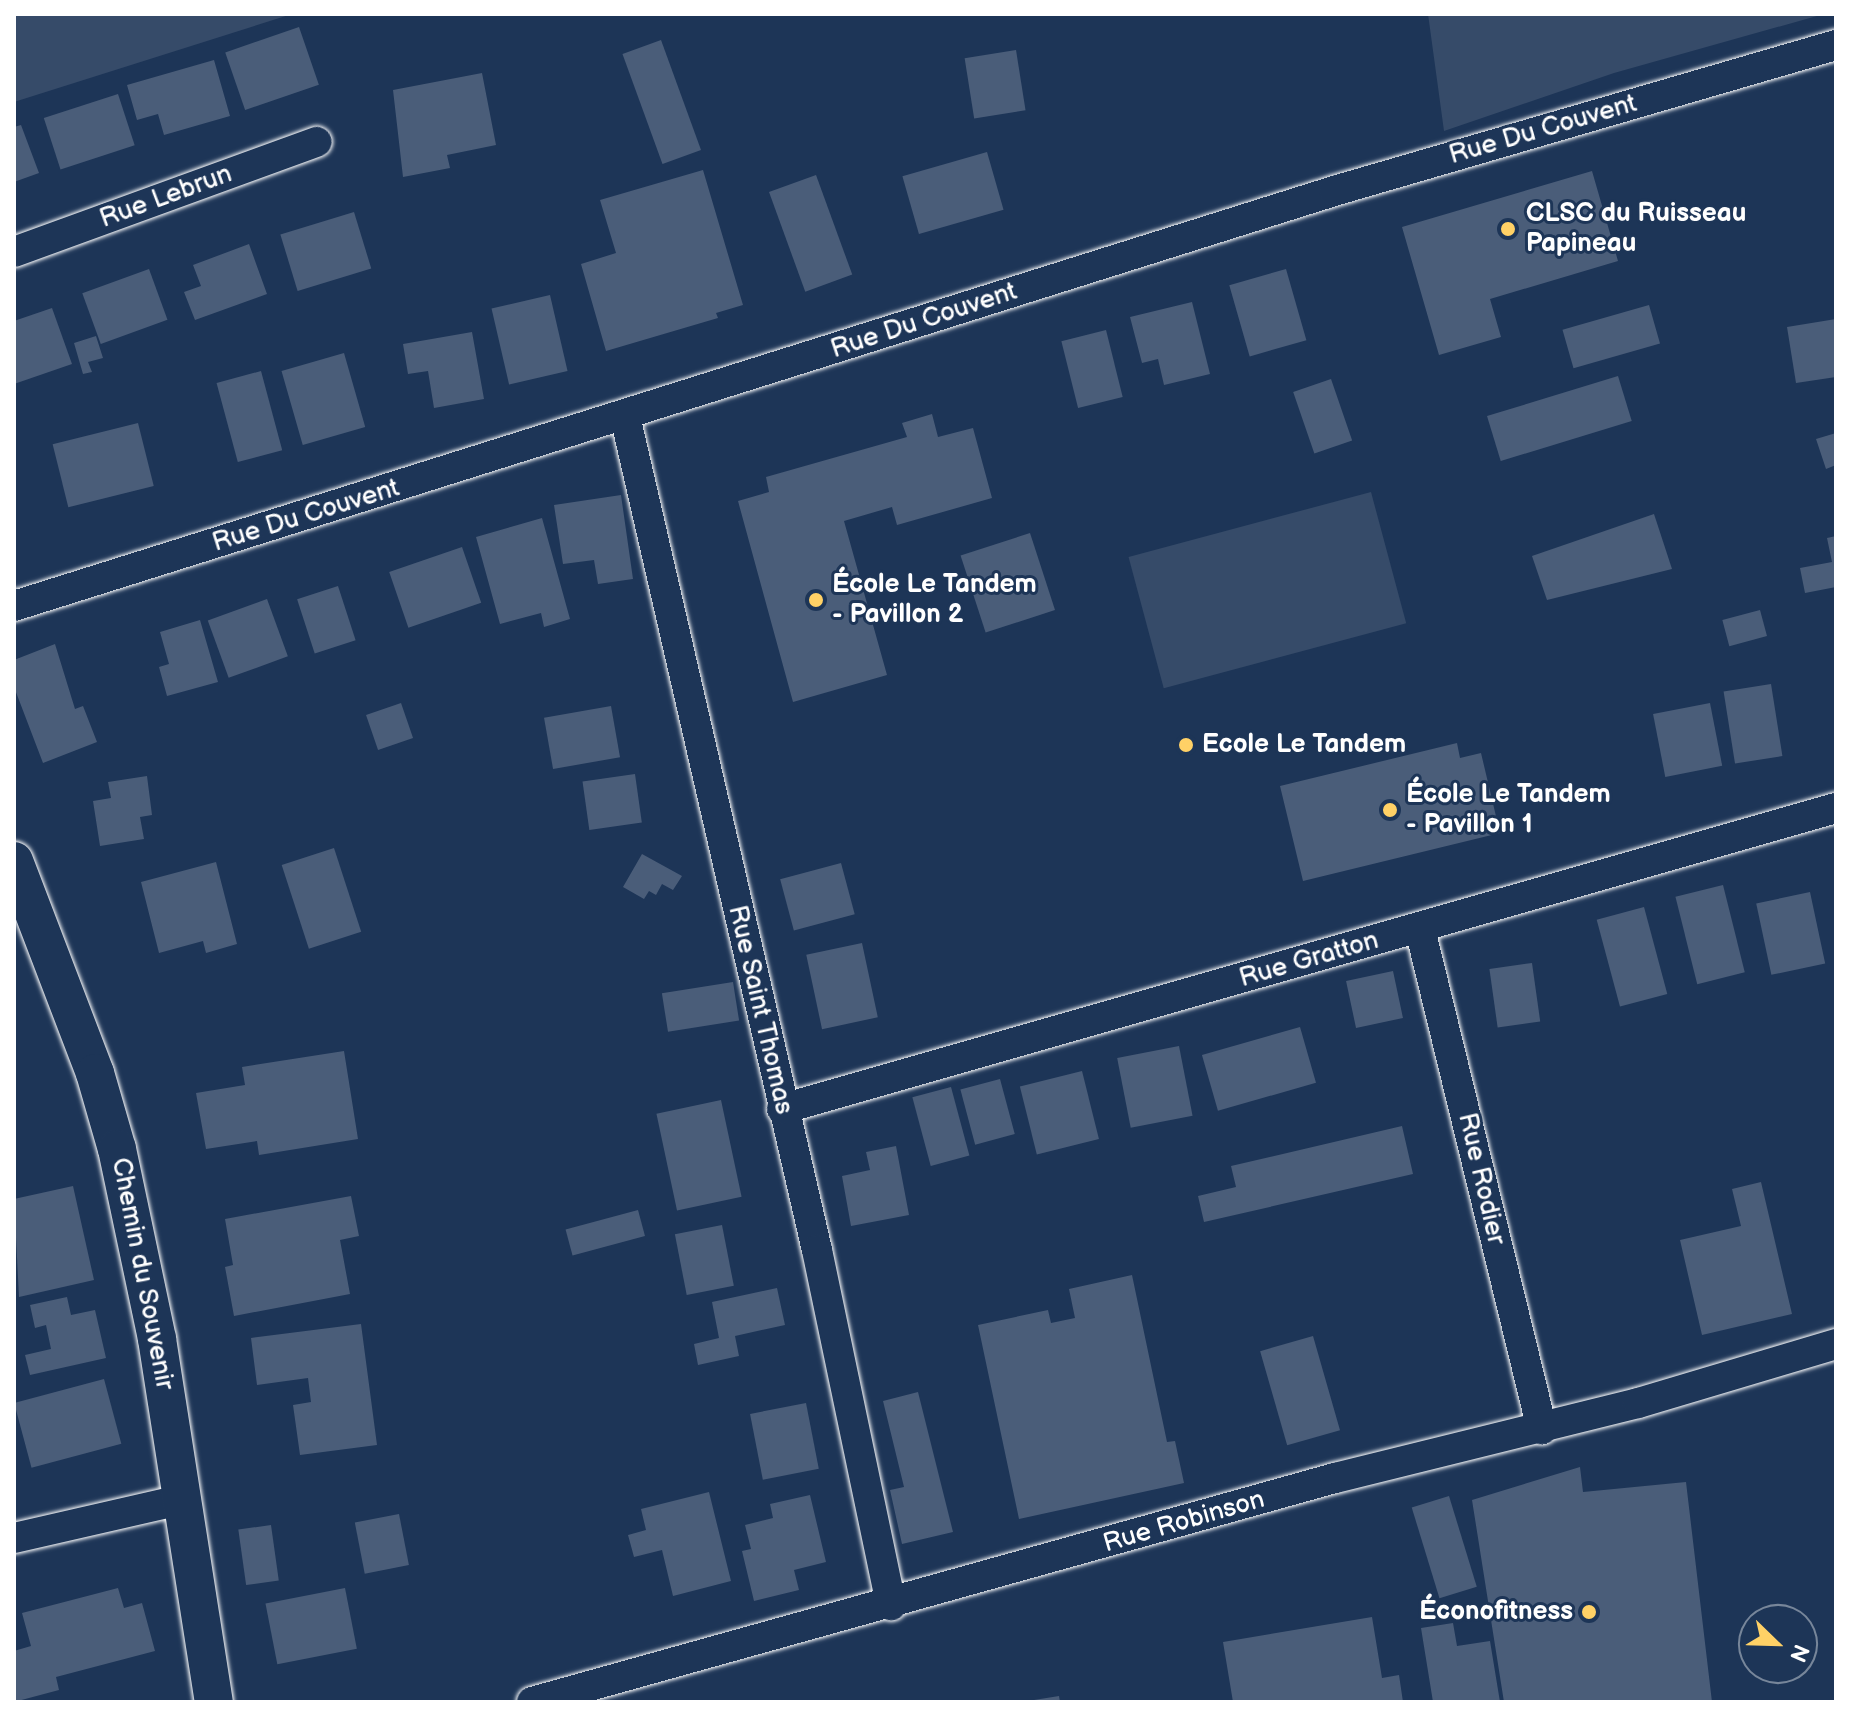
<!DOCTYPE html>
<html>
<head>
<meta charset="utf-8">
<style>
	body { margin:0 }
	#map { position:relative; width:1850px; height:1716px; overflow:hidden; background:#1d3557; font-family:"Balsamiq Sans",sans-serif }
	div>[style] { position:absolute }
	.green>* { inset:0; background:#364b69; transform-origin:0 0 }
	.building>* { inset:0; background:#4a5d79; transform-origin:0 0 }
	.roads { filter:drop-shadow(0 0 2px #fff) drop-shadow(0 0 2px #fff) }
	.minor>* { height:30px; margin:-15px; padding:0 15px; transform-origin:15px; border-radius:15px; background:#1d3557 }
	.tertiary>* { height:38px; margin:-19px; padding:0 19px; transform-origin:19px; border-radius:19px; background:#1d3557 }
	.dots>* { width:22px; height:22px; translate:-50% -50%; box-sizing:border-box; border:4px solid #1d3557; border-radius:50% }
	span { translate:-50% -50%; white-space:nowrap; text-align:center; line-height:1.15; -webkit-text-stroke:6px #1d3557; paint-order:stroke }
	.street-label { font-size:26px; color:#fff }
	.poi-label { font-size:26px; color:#fff; font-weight:700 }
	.left { translate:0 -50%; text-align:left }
	.right { translate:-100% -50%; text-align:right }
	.frame { position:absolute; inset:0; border:16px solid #fff; pointer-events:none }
	.north { position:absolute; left:1738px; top:1604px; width:80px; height:80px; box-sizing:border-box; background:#1d3557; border:2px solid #77869a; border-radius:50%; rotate:113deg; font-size:22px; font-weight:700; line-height:32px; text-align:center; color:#fff }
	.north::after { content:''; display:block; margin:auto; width:28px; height:36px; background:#ffd166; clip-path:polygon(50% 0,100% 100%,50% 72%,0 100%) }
</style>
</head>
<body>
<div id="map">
	<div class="green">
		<div style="clip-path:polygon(14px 14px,292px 14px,14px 102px)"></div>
		<div style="clip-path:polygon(1428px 14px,1824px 14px,1614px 73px,1444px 131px)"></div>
		<div style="left:1371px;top:492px;width:136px;height:251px;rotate:75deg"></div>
	</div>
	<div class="building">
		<div style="left:299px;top:27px;width:61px;height:78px;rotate:71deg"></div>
		<div style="left:661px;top:40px;width:117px;height:41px;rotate:70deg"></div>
		<div style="left:1016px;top:50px;width:61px;height:52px;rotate:81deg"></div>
		<div style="clip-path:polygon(214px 60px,230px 116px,164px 135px,158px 114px,137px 120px,127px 85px)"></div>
		<div style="clip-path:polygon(482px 73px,496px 145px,447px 155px,450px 168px,403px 177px,393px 90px)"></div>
		<div style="left:118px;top:94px;width:54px;height:78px;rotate:72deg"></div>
		<div style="clip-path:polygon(21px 125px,39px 173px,14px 182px,14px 127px)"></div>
		<div style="left:987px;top:152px;width:60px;height:88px;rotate:74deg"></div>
		<div style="clip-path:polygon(703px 170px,743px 305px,716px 313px,718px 318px,606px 351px,581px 264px,616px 253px,600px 200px)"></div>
		<div style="clip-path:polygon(1592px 171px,1618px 261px,1490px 299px,1501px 337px,1439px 355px,1402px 227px)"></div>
		<div style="left:816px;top:175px;width:106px;height:50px;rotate:70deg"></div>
		<div style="left:354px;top:212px;width:59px;height:77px;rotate:73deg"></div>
		<div style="clip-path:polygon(249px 244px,267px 294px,195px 320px,184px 292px,201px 286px,193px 265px)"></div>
		<div style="left:149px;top:269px;width:54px;height:71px;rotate:70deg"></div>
		<div style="left:1286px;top:269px;width:74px;height:59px;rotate:74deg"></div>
		<div style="left:550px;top:295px;width:78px;height:60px;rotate:77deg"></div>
		<div style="clip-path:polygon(1192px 302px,1210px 374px,1164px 385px,1158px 359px,1142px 363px,1130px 317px)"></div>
		<div style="left:1649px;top:305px;width:40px;height:90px;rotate:74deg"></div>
		<div style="clip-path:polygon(52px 308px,72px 364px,14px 384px,14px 321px)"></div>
		<div style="clip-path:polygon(1836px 319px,1836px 377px,1796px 383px,1787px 327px)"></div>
		<div style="left:1106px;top:330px;width:69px;height:46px;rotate:76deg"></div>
		<div style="clip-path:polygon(472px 332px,484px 399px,434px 408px,428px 371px,408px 374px,403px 344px)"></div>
		<div style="clip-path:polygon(96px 336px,103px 358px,88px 362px,92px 372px,83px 374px,74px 343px)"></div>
		<div style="left:344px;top:353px;width:77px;height:65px;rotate:74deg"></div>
		<div style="left:261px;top:371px;width:82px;height:46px;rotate:75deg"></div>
		<div style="left:1618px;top:376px;width:47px;height:137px;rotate:73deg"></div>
		<div style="left:1331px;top:379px;width:65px;height:40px;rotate:71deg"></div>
		<div style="clip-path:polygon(932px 414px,938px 437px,973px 428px,992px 498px,897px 525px,892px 507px,844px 521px,887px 675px,793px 702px,738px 501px,769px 492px,766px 477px,907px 437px,902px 423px)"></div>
		<div style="left:138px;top:423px;width:65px;height:88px;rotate:76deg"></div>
		<div style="clip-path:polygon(1836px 433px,1836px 465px,1826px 469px,1816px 439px)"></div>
		<div style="clip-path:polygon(621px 495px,633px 579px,598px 584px,594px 560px,563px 564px,554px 505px)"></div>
		<div style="clip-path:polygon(1654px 514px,1672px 569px,1547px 600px,1532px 556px)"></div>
		<div style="clip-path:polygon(542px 518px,570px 619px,544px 627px,541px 613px,500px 624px,476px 537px)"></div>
		<div style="left:1030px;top:533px;width:81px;height:73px;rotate:72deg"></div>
		<div style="clip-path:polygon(1836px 536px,1836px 587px,1805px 593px,1800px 568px,1832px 562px,1827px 538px)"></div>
		<div style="left:462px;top:547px;width:59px;height:77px;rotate:71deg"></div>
		<div style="left:338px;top:586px;width:57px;height:43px;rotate:72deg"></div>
		<div style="left:267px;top:599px;width:61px;height:63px;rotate:70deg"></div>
		<div style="left:1760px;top:610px;width:27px;height:39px;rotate:75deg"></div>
		<div style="clip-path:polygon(200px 620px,218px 682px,167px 696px,159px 667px,169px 664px,160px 632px)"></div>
		<div style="clip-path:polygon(55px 644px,75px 709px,83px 706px,97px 742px,43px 763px,14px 687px,14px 660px)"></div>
		<div style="left:1771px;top:684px;width:73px;height:48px;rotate:81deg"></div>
		<div style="left:401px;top:703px;width:37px;height:37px;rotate:71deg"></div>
		<div style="left:1710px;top:703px;width:64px;height:58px;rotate:79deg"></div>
		<div style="left:611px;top:706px;width:52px;height:68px;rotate:80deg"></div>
		<div style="clip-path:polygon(1457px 743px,1460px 758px,1481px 753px,1500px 833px,1303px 881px,1280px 786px)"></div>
		<div style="left:635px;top:774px;width:49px;height:53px;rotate:82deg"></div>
		<div style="clip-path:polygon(147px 776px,152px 815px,140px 817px,144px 839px,100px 846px,93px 801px,111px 798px,108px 782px)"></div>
		<div style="left:334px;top:848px;width:88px;height:55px;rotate:72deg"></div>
		<div style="clip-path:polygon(642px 854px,682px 876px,673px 890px,662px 884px,656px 895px,649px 891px,644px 899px,623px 887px)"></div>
		<div style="clip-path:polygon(216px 862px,237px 944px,206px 953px,203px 941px,159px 953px,141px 882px)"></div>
		<div style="left:841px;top:863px;width:53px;height:63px;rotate:75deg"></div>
		<div style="left:1723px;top:885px;width:90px;height:49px;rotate:76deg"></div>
		<div style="left:1810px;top:892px;width:73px;height:55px;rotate:78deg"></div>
		<div style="left:1644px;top:907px;width:90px;height:49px;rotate:75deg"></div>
		<div style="left:862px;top:943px;width:76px;height:57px;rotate:78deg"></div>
		<div style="left:1532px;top:963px;width:59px;height:43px;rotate:82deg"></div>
		<div style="left:1393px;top:971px;width:48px;height:48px;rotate:78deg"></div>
		<div style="left:733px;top:982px;width:39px;height:72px;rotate:81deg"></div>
		<div style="left:1300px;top:1027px;width:58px;height:102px;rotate:74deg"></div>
		<div style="left:1179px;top:1046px;width:71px;height:63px;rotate:79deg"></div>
		<div style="clip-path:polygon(344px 1051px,358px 1139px,259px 1155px,257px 1141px,206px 1149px,196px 1093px,245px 1085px,242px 1067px)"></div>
		<div style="left:1082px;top:1071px;width:70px;height:64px;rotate:76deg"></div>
		<div style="left:1000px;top:1079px;width:57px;height:41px;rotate:75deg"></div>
		<div style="left:951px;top:1087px;width:71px;height:40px;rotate:75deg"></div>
		<div style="left:721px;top:1100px;width:99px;height:66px;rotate:78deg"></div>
		<div style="clip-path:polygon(1402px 1126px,1413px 1174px,1204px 1222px,1198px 1196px,1236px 1187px,1231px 1166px)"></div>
		<div style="clip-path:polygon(896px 1146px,909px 1215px,851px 1226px,842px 1176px,870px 1170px,866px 1152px)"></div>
		<div style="clip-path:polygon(1761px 1182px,1792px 1314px,1702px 1335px,1680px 1240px,1741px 1226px,1732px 1189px)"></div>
		<div style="clip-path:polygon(73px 1186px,94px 1280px,19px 1297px,14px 1199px)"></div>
		<div style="clip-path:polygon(351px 1196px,359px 1236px,340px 1240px,350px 1294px,234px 1316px,225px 1267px,233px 1265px,225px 1219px)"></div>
		<div style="left:638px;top:1210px;width:27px;height:75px;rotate:75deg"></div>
		<div style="left:722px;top:1225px;width:62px;height:48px;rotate:79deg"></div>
		<div style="clip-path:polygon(1132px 1275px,1167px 1442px,1175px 1441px,1184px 1483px,1019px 1519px,978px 1325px,1048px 1310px,1051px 1323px,1075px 1318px,1069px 1289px)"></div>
		<div style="clip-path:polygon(777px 1288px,785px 1325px,735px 1336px,739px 1356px,698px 1365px,694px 1344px,719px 1338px,712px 1302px)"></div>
		<div style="clip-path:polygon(67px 1297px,71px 1315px,95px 1310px,106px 1358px,30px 1375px,25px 1355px,51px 1349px,46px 1325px,35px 1328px,30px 1305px)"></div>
		<div style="clip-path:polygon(361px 1324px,377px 1445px,300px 1455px,293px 1405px,311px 1402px,308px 1378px,257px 1385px,251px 1338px)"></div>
		<div style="left:1313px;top:1336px;width:98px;height:55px;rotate:74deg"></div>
		<div style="left:104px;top:1379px;width:67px;height:93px;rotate:75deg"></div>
		<div style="clip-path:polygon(918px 1392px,953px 1532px,902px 1544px,890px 1490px,904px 1487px,883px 1401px)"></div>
		<div style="left:806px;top:1403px;width:67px;height:57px;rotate:79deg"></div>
		<div style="clip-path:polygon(1580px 1467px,1583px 1492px,1686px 1482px,1712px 1702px,1504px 1702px,1472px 1500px)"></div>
		<div style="clip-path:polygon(709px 1492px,731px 1581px,673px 1596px,662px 1550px,634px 1557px,628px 1535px,646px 1530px,641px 1509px)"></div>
		<div style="clip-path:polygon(810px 1495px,826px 1562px,794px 1570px,799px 1590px,754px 1601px,742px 1551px,751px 1549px,745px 1525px,773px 1518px,770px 1504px)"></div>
		<div style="left:1449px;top:1496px;width:95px;height:39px;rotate:73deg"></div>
		<div style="left:399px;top:1514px;width:52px;height:45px;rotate:79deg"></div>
		<div style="left:271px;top:1525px;width:56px;height:33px;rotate:82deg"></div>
		<div style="clip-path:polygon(118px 1588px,124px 1608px,142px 1603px,155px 1651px,56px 1677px,59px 1690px,14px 1702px,14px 1651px,31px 1646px,22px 1613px)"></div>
		<div style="left:345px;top:1588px;width:62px;height:81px;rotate:79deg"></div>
		<div style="clip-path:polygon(1372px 1617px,1382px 1678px,1399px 1675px,1403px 1702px,1233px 1702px,1223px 1642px)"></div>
		<div style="clip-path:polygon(1453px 1623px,1457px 1646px,1490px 1641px,1500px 1702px,1433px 1702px,1421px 1628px)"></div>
		<div style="clip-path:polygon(1059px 1696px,1060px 1702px,1034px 1702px,1034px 1700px)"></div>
	</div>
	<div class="roads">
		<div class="minor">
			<div style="left:14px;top:252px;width:322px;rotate:-20deg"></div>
			<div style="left:625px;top:416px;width:856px;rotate:77.04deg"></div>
			<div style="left:817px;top:1250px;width:363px;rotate:78.2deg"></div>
			<div style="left:14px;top:606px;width:1384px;rotate:-17.45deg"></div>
			<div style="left:1334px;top:191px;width:523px;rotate:-16.22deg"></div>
			<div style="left:1420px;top:929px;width:515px;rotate:76.29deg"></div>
			<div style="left:782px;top:1109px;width:1096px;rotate:-15.94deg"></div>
			<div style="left:14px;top:1538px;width:174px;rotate:-12.9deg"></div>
			<div style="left:532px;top:1702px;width:834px;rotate:-15.59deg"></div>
			<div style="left:1335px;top:1478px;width:312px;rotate:-13.9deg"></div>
			<div style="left:1638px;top:1403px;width:207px;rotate:-16.6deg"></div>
		</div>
		<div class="tertiary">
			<div style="left:14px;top:861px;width:227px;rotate:69.1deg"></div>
			<div style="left:95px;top:1073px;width:79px;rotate:73.9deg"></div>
			<div style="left:117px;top:1149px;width:194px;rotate:78.1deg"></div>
			<div style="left:157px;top:1339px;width:367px;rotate:81.1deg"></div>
		</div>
	</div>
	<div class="dots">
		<div style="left:1508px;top:229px;background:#ffd166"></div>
		<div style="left:816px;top:600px;background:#ffd166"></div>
		<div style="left:1186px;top:745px;background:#ffd166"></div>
		<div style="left:1390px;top:810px;background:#ffd166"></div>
		<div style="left:1589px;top:1612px;background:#ffd166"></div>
	</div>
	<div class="street-label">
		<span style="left:1543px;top:130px;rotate:-16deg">Rue Du Couvent</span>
		<span style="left:166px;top:197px;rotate:-20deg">Rue Lebrun</span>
		<span style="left:924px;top:321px;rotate:-18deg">Rue Du Couvent</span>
		<span style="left:306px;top:516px;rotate:-17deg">Rue Du Couvent</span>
		<span style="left:1309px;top:960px;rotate:-16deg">Rue Gratton</span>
		<span style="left:760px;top:1010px;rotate:77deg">Rue Saint Thomas</span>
		<span style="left:1481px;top:1179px;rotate:77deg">Rue Rodier</span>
		<span style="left:142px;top:1274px;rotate:79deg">Chemin du Souvenir</span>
		<span style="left:1184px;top:1522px;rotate:-16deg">Rue Robinson</span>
	</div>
	<div class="poi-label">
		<span class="left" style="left:1526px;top:229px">CLSC du Ruisseau<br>Papineau</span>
		<span class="left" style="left:832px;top:600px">École Le Tandem<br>- Pavillon 2</span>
		<span class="left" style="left:1202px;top:745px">Ecole Le Tandem</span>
		<span class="left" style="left:1406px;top:810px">École Le Tandem<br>- Pavillon 1</span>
		<span class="right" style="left:1573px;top:1612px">Éconofitness</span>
	</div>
	<div class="frame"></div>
	<div class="north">N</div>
</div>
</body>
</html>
